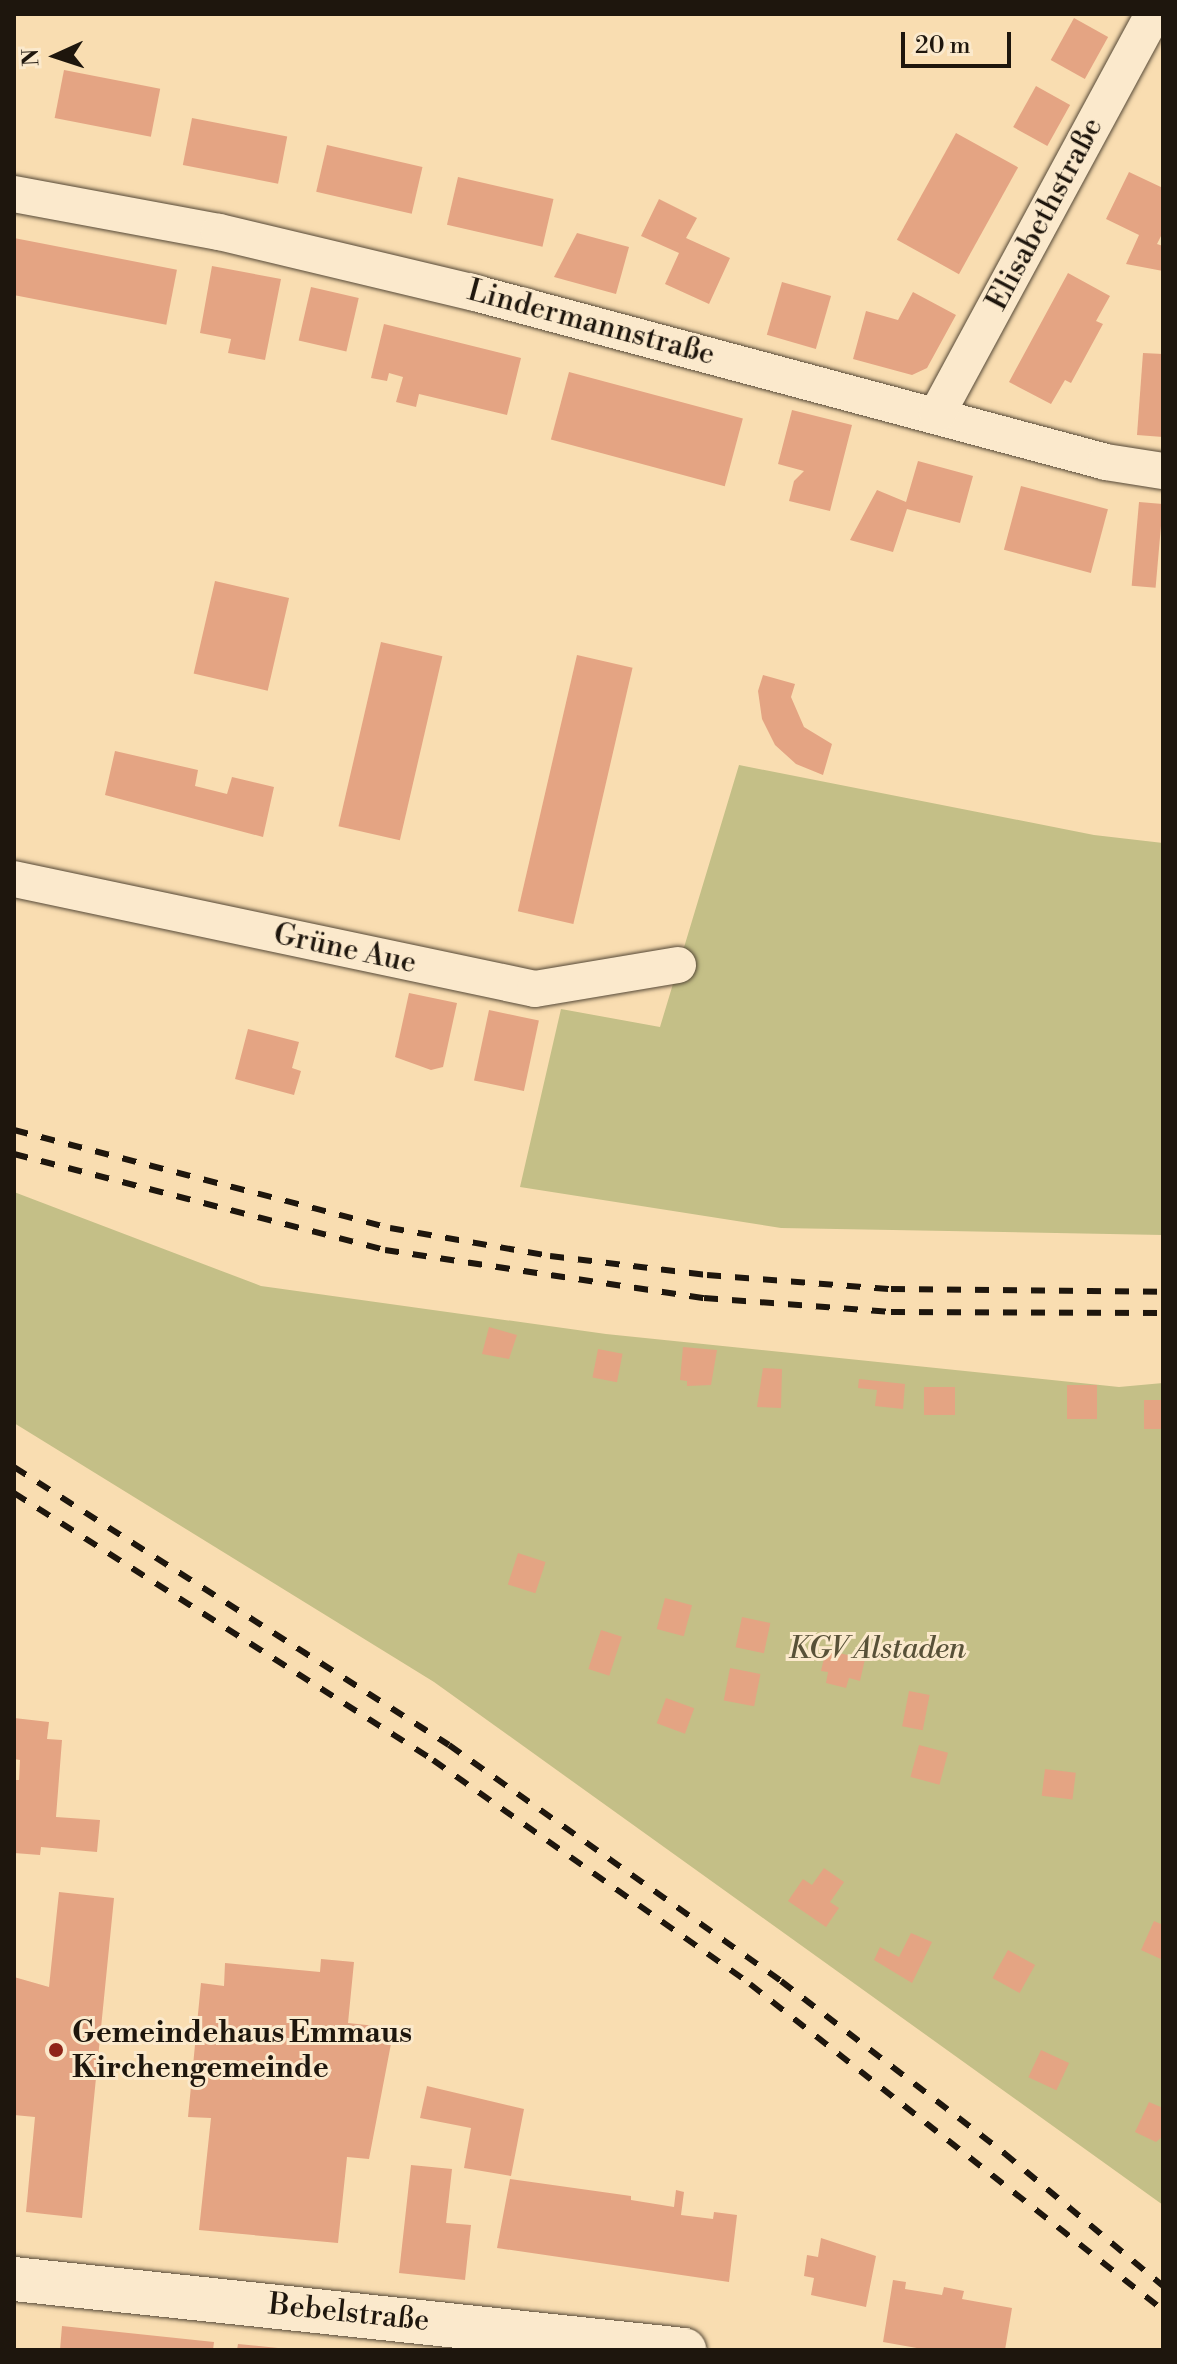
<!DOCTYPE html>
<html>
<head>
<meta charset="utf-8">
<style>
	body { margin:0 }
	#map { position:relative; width:1177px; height:2364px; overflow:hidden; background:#f9ddb1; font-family:"Libre Bodoni",serif }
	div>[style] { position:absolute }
	.green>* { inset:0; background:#c4bf87 }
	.building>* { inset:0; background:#e4a483; transform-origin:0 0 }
	.roads { filter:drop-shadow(0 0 2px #554836) drop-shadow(0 0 2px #554836) }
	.street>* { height:36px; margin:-18px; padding:0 18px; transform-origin:18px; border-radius:18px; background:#fbe9cc }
	.secondary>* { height:44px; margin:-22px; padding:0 22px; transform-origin:22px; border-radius:22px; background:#fbe9cc }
	.rail>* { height:6px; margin-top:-3px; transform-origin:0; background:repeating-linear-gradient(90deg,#1e160d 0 14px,transparent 0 28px) }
	.dots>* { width:22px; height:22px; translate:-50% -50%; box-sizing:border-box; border:4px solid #fbe9cc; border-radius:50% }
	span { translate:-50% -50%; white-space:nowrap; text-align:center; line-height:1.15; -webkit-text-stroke:6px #fbe9cc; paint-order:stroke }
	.street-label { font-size:30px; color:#1e160d }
	.park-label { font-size:30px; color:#585138; font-style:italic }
	.poi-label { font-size:30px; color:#1e160d; font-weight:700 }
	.left { translate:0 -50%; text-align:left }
	.frame { position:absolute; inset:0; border:16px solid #1e160d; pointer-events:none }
	.north { position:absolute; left:16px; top:16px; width:80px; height:80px; -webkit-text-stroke:6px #fbe9cc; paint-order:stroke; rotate:267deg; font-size:22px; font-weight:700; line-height:32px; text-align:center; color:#1e160d }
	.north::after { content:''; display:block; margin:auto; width:28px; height:36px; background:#1e160d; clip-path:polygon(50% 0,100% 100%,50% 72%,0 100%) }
	.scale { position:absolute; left:901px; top:32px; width:110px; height:36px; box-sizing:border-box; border:4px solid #1e160d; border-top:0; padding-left:10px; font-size:24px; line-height:28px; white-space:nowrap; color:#1e160d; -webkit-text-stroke:6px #fbe9cc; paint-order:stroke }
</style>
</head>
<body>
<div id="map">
	<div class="green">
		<div style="clip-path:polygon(739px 765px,1094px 835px,1163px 843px,1163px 1235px,781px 1228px,520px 1187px,561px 1009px,660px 1027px)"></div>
		<div style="clip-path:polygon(14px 1192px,261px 1286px,606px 1334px,1119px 1387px,1163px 1383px,1163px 2205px,434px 1682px,14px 1423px)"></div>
	</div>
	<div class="building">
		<div style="left:1074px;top:18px;width:39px;height:48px;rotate:29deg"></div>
		<div style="left:64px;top:70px;width:98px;height:49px;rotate:11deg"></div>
		<div style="left:1036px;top:86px;width:39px;height:47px;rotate:29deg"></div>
		<div style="left:192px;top:118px;width:97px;height:48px;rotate:11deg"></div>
		<div style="left:956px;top:133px;width:71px;height:122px;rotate:29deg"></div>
		<div style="left:327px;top:145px;width:98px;height:48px;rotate:13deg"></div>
		<div style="clip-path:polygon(1129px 172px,1163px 188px,1163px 232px,1157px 244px,1163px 246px,1163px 271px,1126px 264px,1139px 235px,1106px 219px)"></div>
		<div style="left:458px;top:177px;width:98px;height:49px;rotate:13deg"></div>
		<div style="clip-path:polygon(659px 199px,697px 218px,686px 238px,730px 258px,709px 304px,665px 284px,679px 253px,641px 236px)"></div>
		<div style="clip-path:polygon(577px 233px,629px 247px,616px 294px,554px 277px)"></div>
		<div style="left:14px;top:238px;width:166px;height:56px;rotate:11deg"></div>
		<div style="clip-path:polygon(212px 266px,281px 279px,265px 360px,228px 353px,231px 339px,200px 333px)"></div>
		<div style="clip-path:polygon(1068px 273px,1110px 296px,1096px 321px,1103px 324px,1071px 383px,1065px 380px,1051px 404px,1009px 382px)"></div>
		<div style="left:782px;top:282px;width:51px;height:55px;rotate:16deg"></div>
		<div style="left:311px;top:287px;width:49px;height:55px;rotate:13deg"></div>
		<div style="clip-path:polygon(913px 292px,956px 315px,927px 368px,912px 375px,853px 359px,866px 311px,898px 320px)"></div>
		<div style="clip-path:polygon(384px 324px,521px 358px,507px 415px,419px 394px,416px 407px,396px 402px,403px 377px,389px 373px,387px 381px,371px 378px)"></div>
		<div style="clip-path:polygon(1143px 353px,1163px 354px,1163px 437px,1137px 435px)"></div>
		<div style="left:569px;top:372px;width:180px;height:70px;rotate:15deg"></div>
		<div style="clip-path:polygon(792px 410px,852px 425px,830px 511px,789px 501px,794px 481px,804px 471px,778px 464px)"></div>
		<div style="clip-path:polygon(918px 461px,973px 476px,960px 523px,907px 509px,893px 552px,850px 540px,877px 490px,906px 502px)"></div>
		<div style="left:1021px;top:486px;width:90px;height:66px;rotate:15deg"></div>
		<div style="left:1139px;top:502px;width:24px;height:84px;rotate:5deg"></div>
		<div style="left:215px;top:581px;width:76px;height:95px;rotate:13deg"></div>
		<div style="left:381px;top:642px;width:63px;height:189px;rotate:13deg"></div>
		<div style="left:577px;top:655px;width:57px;height:263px;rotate:13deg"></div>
		<div style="clip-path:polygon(763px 675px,795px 684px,791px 697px,804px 727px,832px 744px,823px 775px,796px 764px,775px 745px,762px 719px,758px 691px)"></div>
		<div style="clip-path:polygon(115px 751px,198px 770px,195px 786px,227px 794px,232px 777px,274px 787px,263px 837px,105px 795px)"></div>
		<div style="clip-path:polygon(409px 993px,457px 1003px,443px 1067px,431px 1070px,395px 1057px)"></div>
		<div style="left:489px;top:1010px;width:51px;height:72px;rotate:12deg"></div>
		<div style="clip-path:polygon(248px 1029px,299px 1042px,292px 1068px,301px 1071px,294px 1095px,235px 1079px)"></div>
		<div style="clip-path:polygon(489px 1327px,517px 1335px,509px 1359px,482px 1354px)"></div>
		<div style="clip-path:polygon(683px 1347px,717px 1350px,711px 1385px,687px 1386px,687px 1381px,680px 1380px)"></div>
		<div style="left:598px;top:1349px;width:25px;height:29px;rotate:11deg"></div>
		<div style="clip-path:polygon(763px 1368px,782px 1369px,781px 1408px,757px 1407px)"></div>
		<div style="clip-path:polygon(859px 1379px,905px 1384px,903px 1409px,875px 1406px,877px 1390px,858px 1388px)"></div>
		<div style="left:1067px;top:1385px;width:30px;height:34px"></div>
		<div style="left:955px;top:1387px;width:28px;height:31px;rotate:90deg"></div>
		<div style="left:1163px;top:1400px;width:29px;height:19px;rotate:90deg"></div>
		<div style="left:518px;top:1553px;width:29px;height:33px;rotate:18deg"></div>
		<div style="left:665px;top:1598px;width:28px;height:32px;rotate:15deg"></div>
		<div style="left:742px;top:1617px;width:29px;height:31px;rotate:12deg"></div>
		<div style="left:601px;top:1630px;width:22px;height:41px;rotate:18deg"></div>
		<div style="clip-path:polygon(826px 1650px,865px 1659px,860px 1681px,849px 1678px,846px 1688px,826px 1683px,828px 1672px,821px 1671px)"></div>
		<div style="left:730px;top:1668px;width:31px;height:33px;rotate:11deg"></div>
		<div style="left:909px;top:1691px;width:21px;height:36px;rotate:11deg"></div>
		<div style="left:666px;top:1698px;width:30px;height:27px;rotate:20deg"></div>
		<div style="clip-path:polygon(14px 1718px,49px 1722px,47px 1739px,62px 1740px,56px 1817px,100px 1820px,97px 1852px,41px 1847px,40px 1855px,14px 1853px,14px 1780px,19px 1780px,20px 1760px,14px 1759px)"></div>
		<div style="left:919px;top:1745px;width:30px;height:33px;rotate:15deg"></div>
		<div style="left:1045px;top:1769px;width:31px;height:27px;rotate:7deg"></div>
		<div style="clip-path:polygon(824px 1868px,844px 1882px,830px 1902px,839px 1908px,826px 1927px,788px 1901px,803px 1879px,812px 1885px)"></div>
		<div style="clip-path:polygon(59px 1892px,114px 1898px,82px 2218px,26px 2212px,35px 2117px,14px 2115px,14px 1977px,49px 1987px)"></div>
		<div style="clip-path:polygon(1154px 1921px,1163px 1925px,1163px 1960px,1141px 1950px)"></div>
		<div style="clip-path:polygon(911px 1933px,932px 1942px,912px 1983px,874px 1960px,880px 1947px,899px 1957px)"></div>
		<div style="left:1008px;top:1950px;width:31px;height:32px;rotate:29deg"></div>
		<div style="clip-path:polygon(321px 1959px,354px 1962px,348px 2023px,394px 2028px,369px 2159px,347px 2157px,338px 2243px,199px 2230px,211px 2118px,188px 2117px,201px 1983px,224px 1986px,225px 1963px,320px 1972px)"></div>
		<div style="left:1041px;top:2050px;width:31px;height:30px;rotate:25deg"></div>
		<div style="clip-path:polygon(427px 2086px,524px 2109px,511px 2176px,464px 2168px,471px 2128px,420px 2118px)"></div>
		<div style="clip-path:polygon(1149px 2102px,1163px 2108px,1163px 2136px,1156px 2142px,1135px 2132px)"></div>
		<div style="clip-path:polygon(411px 2165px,452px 2169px,446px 2223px,471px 2225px,465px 2280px,399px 2273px)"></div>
		<div style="clip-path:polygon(510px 2179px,631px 2196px,631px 2200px,674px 2207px,676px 2190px,684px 2192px,681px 2215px,713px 2219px,714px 2212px,737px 2215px,729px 2282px,497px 2248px)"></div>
		<div style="clip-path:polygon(821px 2238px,876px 2256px,866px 2307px,811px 2295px,814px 2278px,804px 2276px,807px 2255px,818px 2257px)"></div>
		<div style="clip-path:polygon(893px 2280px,906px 2282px,905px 2289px,942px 2295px,944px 2287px,964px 2291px,962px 2299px,1012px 2308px,1005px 2350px,928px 2350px,883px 2342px)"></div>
		<div style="clip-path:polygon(62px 2326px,214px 2342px,213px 2350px,60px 2350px)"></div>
		<div style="clip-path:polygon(238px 2344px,278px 2348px,278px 2350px,237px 2350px)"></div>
	</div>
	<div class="roads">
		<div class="street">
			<div style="left:14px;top:194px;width:208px;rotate:10.5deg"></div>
			<div style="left:219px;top:232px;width:263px;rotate:13.4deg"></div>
			<div style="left:475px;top:293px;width:653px;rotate:14.99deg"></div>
			<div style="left:1106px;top:462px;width:58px;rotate:9deg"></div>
			<div style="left:937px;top:414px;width:455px;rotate:-61.6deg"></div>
			<div style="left:14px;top:879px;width:532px;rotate:11.92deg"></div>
			<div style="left:535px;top:989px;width:145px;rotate:-9.5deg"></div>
		</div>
		<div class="secondary">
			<div style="left:14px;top:2279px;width:674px;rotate:6.05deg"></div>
		</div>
	</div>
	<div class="rail">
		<div style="left:14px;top:1130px;width:389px;rotate:14.6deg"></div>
		<div style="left:390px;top:1228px;width:162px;rotate:9.9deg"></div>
		<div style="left:550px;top:1256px;width:158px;rotate:6.9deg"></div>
		<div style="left:707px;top:1275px;width:185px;rotate:4.4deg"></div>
		<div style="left:891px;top:1289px;width:272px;rotate:0.6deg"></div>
		<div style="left:14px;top:1154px;width:383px;rotate:14.5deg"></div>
		<div style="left:385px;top:1250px;width:323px;rotate:8.6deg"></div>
		<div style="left:704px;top:1298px;width:188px;rotate:4.3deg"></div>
		<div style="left:891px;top:1312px;width:272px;rotate:0.2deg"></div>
		<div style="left:14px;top:1467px;width:516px;rotate:32.58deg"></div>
		<div style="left:449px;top:1745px;width:407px;rotate:35.4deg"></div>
		<div style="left:781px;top:1981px;width:282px;rotate:37.6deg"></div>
		<div style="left:1004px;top:2153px;width:207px;rotate:39.9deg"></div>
		<div style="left:14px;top:1493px;width:497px;rotate:32.5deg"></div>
		<div style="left:433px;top:1760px;width:388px;rotate:35.2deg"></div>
		<div style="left:750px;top:1984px;width:526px;rotate:38.29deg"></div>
	</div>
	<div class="dots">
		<div style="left:56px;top:2050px;background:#8f2418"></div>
	</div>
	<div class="street-label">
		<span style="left:1045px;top:214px;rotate:-62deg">Elisabethstraße</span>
		<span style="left:591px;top:323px;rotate:15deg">Lindermannstraße</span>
		<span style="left:345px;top:949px;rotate:12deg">Grüne Aue</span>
		<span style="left:349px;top:2313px;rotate:6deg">Bebelstraße</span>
	</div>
	<div class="park-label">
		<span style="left:877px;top:1649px">KGV Alstaden</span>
	</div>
	<div class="poi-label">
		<span class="left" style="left:72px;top:2050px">Gemeindehaus Emmaus<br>Kirchengemeinde</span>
	</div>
	<div class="frame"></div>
	<div class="north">N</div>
	<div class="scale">20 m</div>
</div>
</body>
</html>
